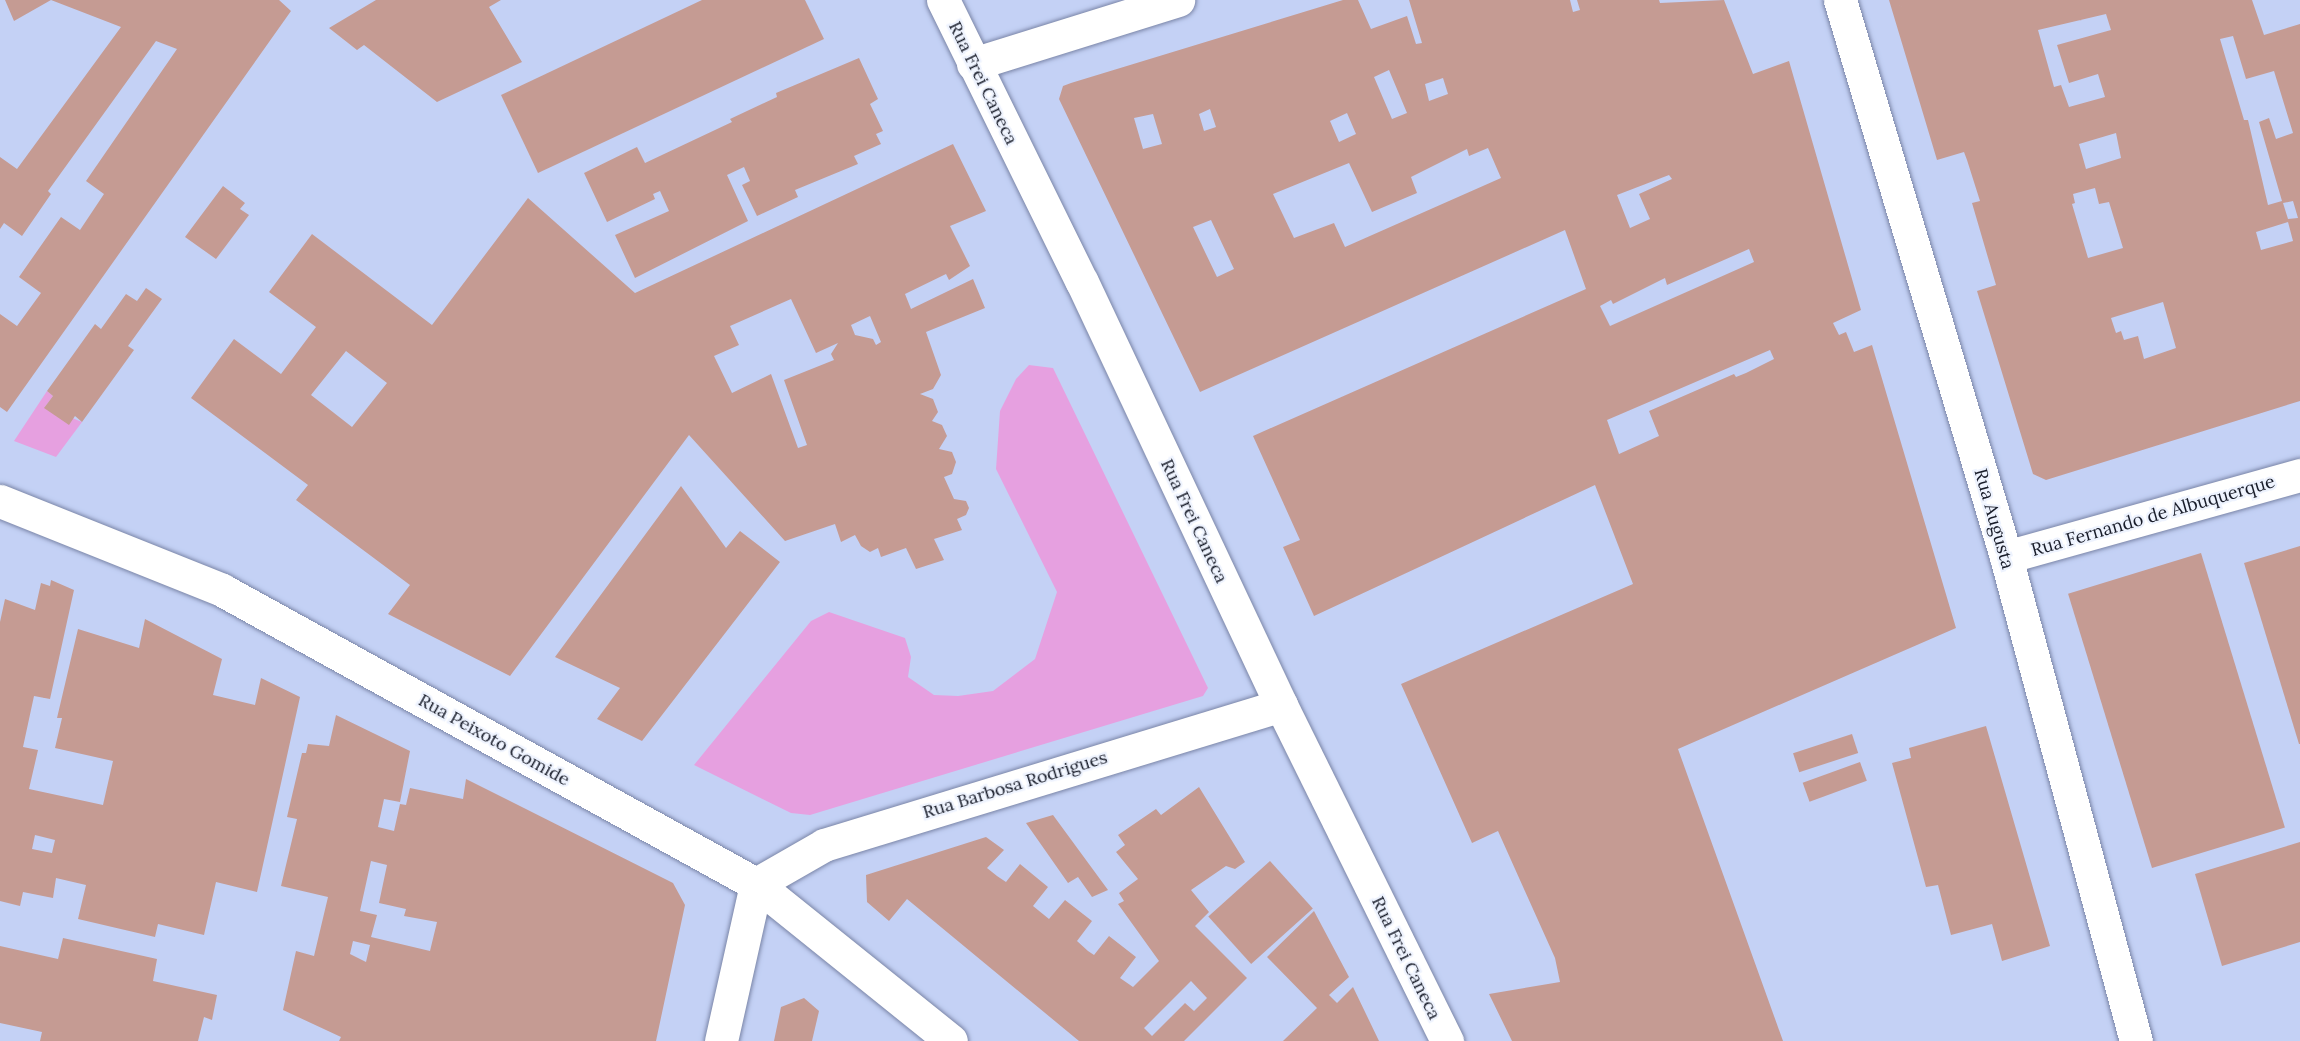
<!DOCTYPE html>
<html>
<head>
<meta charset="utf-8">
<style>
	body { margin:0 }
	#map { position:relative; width:2300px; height:1041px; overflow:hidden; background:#c4d1f5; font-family:Lora,serif }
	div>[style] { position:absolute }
	.green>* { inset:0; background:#e6a0e0 }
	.building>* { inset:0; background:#c59b93; transform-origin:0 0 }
	.roads { filter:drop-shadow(0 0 2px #7a85a7) drop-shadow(0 0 2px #7a85a7) }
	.street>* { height:33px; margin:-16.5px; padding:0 16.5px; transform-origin:16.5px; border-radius:16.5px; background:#fff }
	.secondary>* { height:33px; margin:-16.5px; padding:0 16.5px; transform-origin:16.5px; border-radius:16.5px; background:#fff }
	span { translate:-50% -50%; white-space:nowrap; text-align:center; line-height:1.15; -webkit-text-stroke:4.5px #eef3fe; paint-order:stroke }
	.street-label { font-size:18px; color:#181c29 }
</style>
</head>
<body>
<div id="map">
	<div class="green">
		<div style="clip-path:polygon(1029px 365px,1053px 368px,1208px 688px,1203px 696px,810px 815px,791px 813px,694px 765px,811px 621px,829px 612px,905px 638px,911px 657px,908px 677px,934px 695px,958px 696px,993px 691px,1035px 659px,1057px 592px,996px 469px,1000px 411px,1016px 379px)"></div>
		<div style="clip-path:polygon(47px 391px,53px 396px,45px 407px,82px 422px,56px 457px,14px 441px)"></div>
	</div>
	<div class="building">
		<div style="clip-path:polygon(5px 0,279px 0,291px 11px,7px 412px,0 407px,0 314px,17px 326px,41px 293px,19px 277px,61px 217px,80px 230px,104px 194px,86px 181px,177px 49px,156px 41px,48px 191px,51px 194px,22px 236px,4px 223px,0 229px,0 157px,17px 169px,121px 27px,51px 0,14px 21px)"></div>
		<div style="clip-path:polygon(376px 0,501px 0,489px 7px,522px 62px,437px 102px,364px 45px,357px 50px,329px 28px)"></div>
		<div style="clip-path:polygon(702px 0,805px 0,824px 39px,538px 173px,501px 95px)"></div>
		<div style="clip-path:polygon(evenodd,1343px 0,1358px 0,1371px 29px,1407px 16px,1416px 44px,1422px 43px,1409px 0,1570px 0,1573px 12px,1580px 10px,1577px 0,1659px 0,1660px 3px,1724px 0,1753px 74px,1789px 61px,1861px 310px,1833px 323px,1839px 335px,1846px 332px,1854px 352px,1872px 345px,1956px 628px,1678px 749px,1783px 1041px,1512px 1041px,1489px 994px,1560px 982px,1555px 958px,1498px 831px,1472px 843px,1401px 684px,1633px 584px,1595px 485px,1314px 616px,1283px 547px,1300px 540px,1253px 436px,1586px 289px,1565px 230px,1200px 392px,1059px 99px,1063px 86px,1071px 83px,1343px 0,1389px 70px,1407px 113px,1392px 119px,1374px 77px,1389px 70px,1343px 0,1443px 78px,1448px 94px,1429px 101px,1425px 84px,1443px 78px,1343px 0,1210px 109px,1216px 127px,1204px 131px,1199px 114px,1210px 109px,1343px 0,1347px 113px,1356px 134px,1339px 142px,1330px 121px,1347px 113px,1343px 0,1153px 114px,1162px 144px,1143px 149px,1134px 118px,1153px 114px,1343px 0,1488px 148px,1501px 178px,1345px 247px,1334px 223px,1294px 238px,1273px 194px,1349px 163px,1372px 212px,1417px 193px,1411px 177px,1467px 149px,1469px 156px,1488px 148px,1343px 0,1669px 175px,1672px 179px,1639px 194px,1650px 219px,1630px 228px,1617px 195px,1669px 175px,1343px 0,1211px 220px,1234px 269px,1217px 277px,1193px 227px,1211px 220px,1343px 0,1749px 249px,1754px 262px,1610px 326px,1600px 306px,1611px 300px,1613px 304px,1665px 278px,1667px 285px,1749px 249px,1343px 0,1770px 350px,1774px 359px,1746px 373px,1736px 377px,1734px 374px,1649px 411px,1659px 436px,1619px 454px,1607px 420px,1770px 350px)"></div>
		<div style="clip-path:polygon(evenodd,1889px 0,2252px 0,2264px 35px,2300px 24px,2300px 401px,2046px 480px,2033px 474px,1977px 291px,1996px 285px,1972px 203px,1980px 201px,1967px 160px,1964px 152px,1937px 160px,1889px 0,2106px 14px,2111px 30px,2057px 45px,2069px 83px,2098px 74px,2105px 97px,2069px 107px,2061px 85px,2054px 87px,2038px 30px,2106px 14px,1889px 0,2233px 36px,2246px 79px,2274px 71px,2293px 133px,2276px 139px,2269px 118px,2259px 122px,2282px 201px,2268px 205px,2248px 120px,2244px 120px,2220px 39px,2233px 36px,1889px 0,2116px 133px,2121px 158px,2086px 169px,2079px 144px,2116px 133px,1889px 0,2095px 188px,2099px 204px,2109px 202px,2123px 248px,2088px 258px,2072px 204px,2075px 203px,2073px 194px,2095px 188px,1889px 0,2293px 201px,2298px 218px,2288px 219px,2283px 203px,2293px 201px,1889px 0,2288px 222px,2293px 241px,2261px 250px,2256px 232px,2288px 222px,1889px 0,2163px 302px,2176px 348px,2144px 359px,2138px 336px,2124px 340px,2121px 331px,2116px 333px,2111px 318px,2163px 302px)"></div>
		<div style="clip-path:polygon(859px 58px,878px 99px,870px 104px,883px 131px,876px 134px,881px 144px,854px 156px,858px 164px,795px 190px,798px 197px,757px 216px,742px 185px,750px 181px,744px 167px,727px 175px,748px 221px,635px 278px,615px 235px,669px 211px,660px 191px,653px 194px,655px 199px,607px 222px,584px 173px,637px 147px,645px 163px,732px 122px,730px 119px,777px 97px,776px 93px)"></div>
		<div style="clip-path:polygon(evenodd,953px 144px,986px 211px,950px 226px,970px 266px,949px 280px,946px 274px,905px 294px,911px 309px,973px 279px,985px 308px,926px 332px,941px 375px,933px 389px,920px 394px,933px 399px,938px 412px,932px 421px,942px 425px,947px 436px,939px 449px,952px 452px,956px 462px,952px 474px,944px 477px,954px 499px,966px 501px,969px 508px,966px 515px,957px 519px,962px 530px,934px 539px,944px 560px,916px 569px,906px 548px,881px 557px,878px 548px,870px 552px,861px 546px,855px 535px,841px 542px,835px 524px,785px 541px,689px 435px,510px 676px,388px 614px,410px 585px,296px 500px,308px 485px,191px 398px,234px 339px,281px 374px,316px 327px,269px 292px,312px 234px,432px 325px,528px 198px,635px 293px,953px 144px,791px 299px,816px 353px,838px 343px,831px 354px,834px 360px,784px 380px,807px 445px,798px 448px,771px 374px,732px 393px,714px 356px,739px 345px,730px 326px,791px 299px,953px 144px,870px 316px,881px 342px,876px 345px,873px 339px,855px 335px,851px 325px,870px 316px,953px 144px,346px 351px,387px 383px,352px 427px,311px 395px,346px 351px)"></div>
		<div style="clip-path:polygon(223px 186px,245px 203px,240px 209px,249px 215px,216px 259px,185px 237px)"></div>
		<div style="clip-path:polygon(146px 288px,162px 299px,128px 346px,134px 350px,82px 422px,75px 416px,69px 425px,44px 408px,53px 396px,47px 391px,95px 324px,101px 329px,126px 294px,137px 301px)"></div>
		<div style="clip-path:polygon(681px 486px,726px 548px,740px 531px,780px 562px,642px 741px,597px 719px,620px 688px,555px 657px)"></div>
		<div style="clip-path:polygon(2300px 546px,2300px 744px,2299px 744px,2244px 563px)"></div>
		<div style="left:2201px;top:553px;width:287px;height:139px;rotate:73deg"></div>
		<div style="clip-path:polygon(evenodd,51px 580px,74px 590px,50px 699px,34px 696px,23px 747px,38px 750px,29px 789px,103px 805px,113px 761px,55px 748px,62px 718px,57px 718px,78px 629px,139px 648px,145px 619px,222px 659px,213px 695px,255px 705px,261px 678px,300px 697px,257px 892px,216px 882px,204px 935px,158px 924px,155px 937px,78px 919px,86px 885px,56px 878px,53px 898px,23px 892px,20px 906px,0 901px,0 622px,5px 599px,35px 610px,41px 583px,50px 586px,51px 580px,35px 835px,55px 840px,52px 853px,32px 849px,35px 835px)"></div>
		<div style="clip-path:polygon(evenodd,336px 715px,410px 751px,400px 802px,384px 799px,378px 827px,394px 831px,400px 804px,406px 805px,410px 788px,463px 799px,466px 779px,673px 883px,685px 905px,656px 1041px,339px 1041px,341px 1037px,283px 1010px,296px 951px,314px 956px,328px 897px,281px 886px,297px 819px,287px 817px,302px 753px,306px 753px,308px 744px,329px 746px,336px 715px,371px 861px,387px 865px,379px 903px,406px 909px,404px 916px,437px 922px,430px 951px,371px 937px,377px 915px,360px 911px,371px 861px,336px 715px,353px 941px,370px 945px,366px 962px,350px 954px,353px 941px)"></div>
		<div style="clip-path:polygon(1986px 726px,2050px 946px,2002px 961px,1992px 924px,1951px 935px,1938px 885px,1926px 887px,1892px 763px,1911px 758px,1909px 748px)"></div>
		<div style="left:1852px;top:734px;width:20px;height:62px;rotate:72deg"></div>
		<div style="left:1860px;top:762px;width:20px;height:61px;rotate:70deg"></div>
		<div style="clip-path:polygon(evenodd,1199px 787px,1245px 862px,1235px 869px,1226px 866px,1191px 890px,1209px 912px,1195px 926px,1247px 978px,1184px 1041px,1079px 1041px,907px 899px,889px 921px,867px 902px,866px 875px,986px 837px,1004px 850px,987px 868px,997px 876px,1006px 882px,1020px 864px,1048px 887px,1033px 906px,1049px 919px,1065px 900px,1092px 921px,1077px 941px,1088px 951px,1094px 955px,1109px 936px,1136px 957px,1120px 978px,1133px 987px,1159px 961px,1118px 904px,1124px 901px,1119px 893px,1138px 879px,1116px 852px,1125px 845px,1118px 835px,1156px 809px,1161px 815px,1199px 787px,1191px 981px,1207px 998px,1194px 1011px,1185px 1003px,1152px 1036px,1144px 1028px,1191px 981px)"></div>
		<div style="clip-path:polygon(1053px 815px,1108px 890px,1092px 897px,1078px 877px,1068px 883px,1026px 823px)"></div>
		<div style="clip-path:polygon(2300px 842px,2300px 942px,2222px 966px,2195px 874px)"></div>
		<div style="left:1270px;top:861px;width:64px;height:83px;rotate:48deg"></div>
		<div style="clip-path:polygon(1314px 911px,1349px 977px,1329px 995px,1337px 1003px,1353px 987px,1379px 1041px,1283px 1041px,1317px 1008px,1267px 957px)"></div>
		<div style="clip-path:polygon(63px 938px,157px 959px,153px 981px,217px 995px,212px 1020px,204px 1017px,198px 1041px,40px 1041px,42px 1032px,0 1023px,0 946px,58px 959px)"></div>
		<div style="clip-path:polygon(804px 998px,819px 1011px,812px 1041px,774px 1041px,781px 1007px)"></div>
	</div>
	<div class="roads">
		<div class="street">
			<div style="left:943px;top:0;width:314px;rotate:63.8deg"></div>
			<div style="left:1082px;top:282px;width:467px;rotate:64.8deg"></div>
			<div style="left:1281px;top:705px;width:375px;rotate:63.7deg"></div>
			<div style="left:973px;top:64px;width:215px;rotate:-17.3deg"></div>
			<div style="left:0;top:501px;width:239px;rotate:21.8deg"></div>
			<div style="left:222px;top:590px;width:610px;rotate:28.84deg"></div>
			<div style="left:756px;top:884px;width:250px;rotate:38.8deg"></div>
			<div style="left:2006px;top:557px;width:305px;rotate:-15.6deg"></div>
			<div style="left:721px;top:1041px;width:161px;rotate:-77.4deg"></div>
			<div style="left:756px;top:884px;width:78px;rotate:-29.8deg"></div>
			<div style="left:824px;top:845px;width:478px;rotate:-17deg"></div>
		</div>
		<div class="secondary">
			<div style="left:1840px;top:0;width:581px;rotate:73.4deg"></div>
			<div style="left:2006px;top:557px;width:501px;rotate:74.97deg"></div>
		</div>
	</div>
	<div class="street-label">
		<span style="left:983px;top:83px;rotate:64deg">Rua Frei Caneca</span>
		<span style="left:2153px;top:516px;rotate:-16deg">Rua Fernando de Albuquerque</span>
		<span style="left:1994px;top:519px;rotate:74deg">Rua Augusta</span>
		<span style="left:1194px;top:521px;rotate:65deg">Rua Frei Caneca</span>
		<span style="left:494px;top:740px;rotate:29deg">Rua Peixoto Gomide</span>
		<span style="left:1015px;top:785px;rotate:-17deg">Rua Barbosa Rodrigues</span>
		<span style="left:1406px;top:958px;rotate:64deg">Rua Frei Caneca</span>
	</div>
</div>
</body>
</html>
